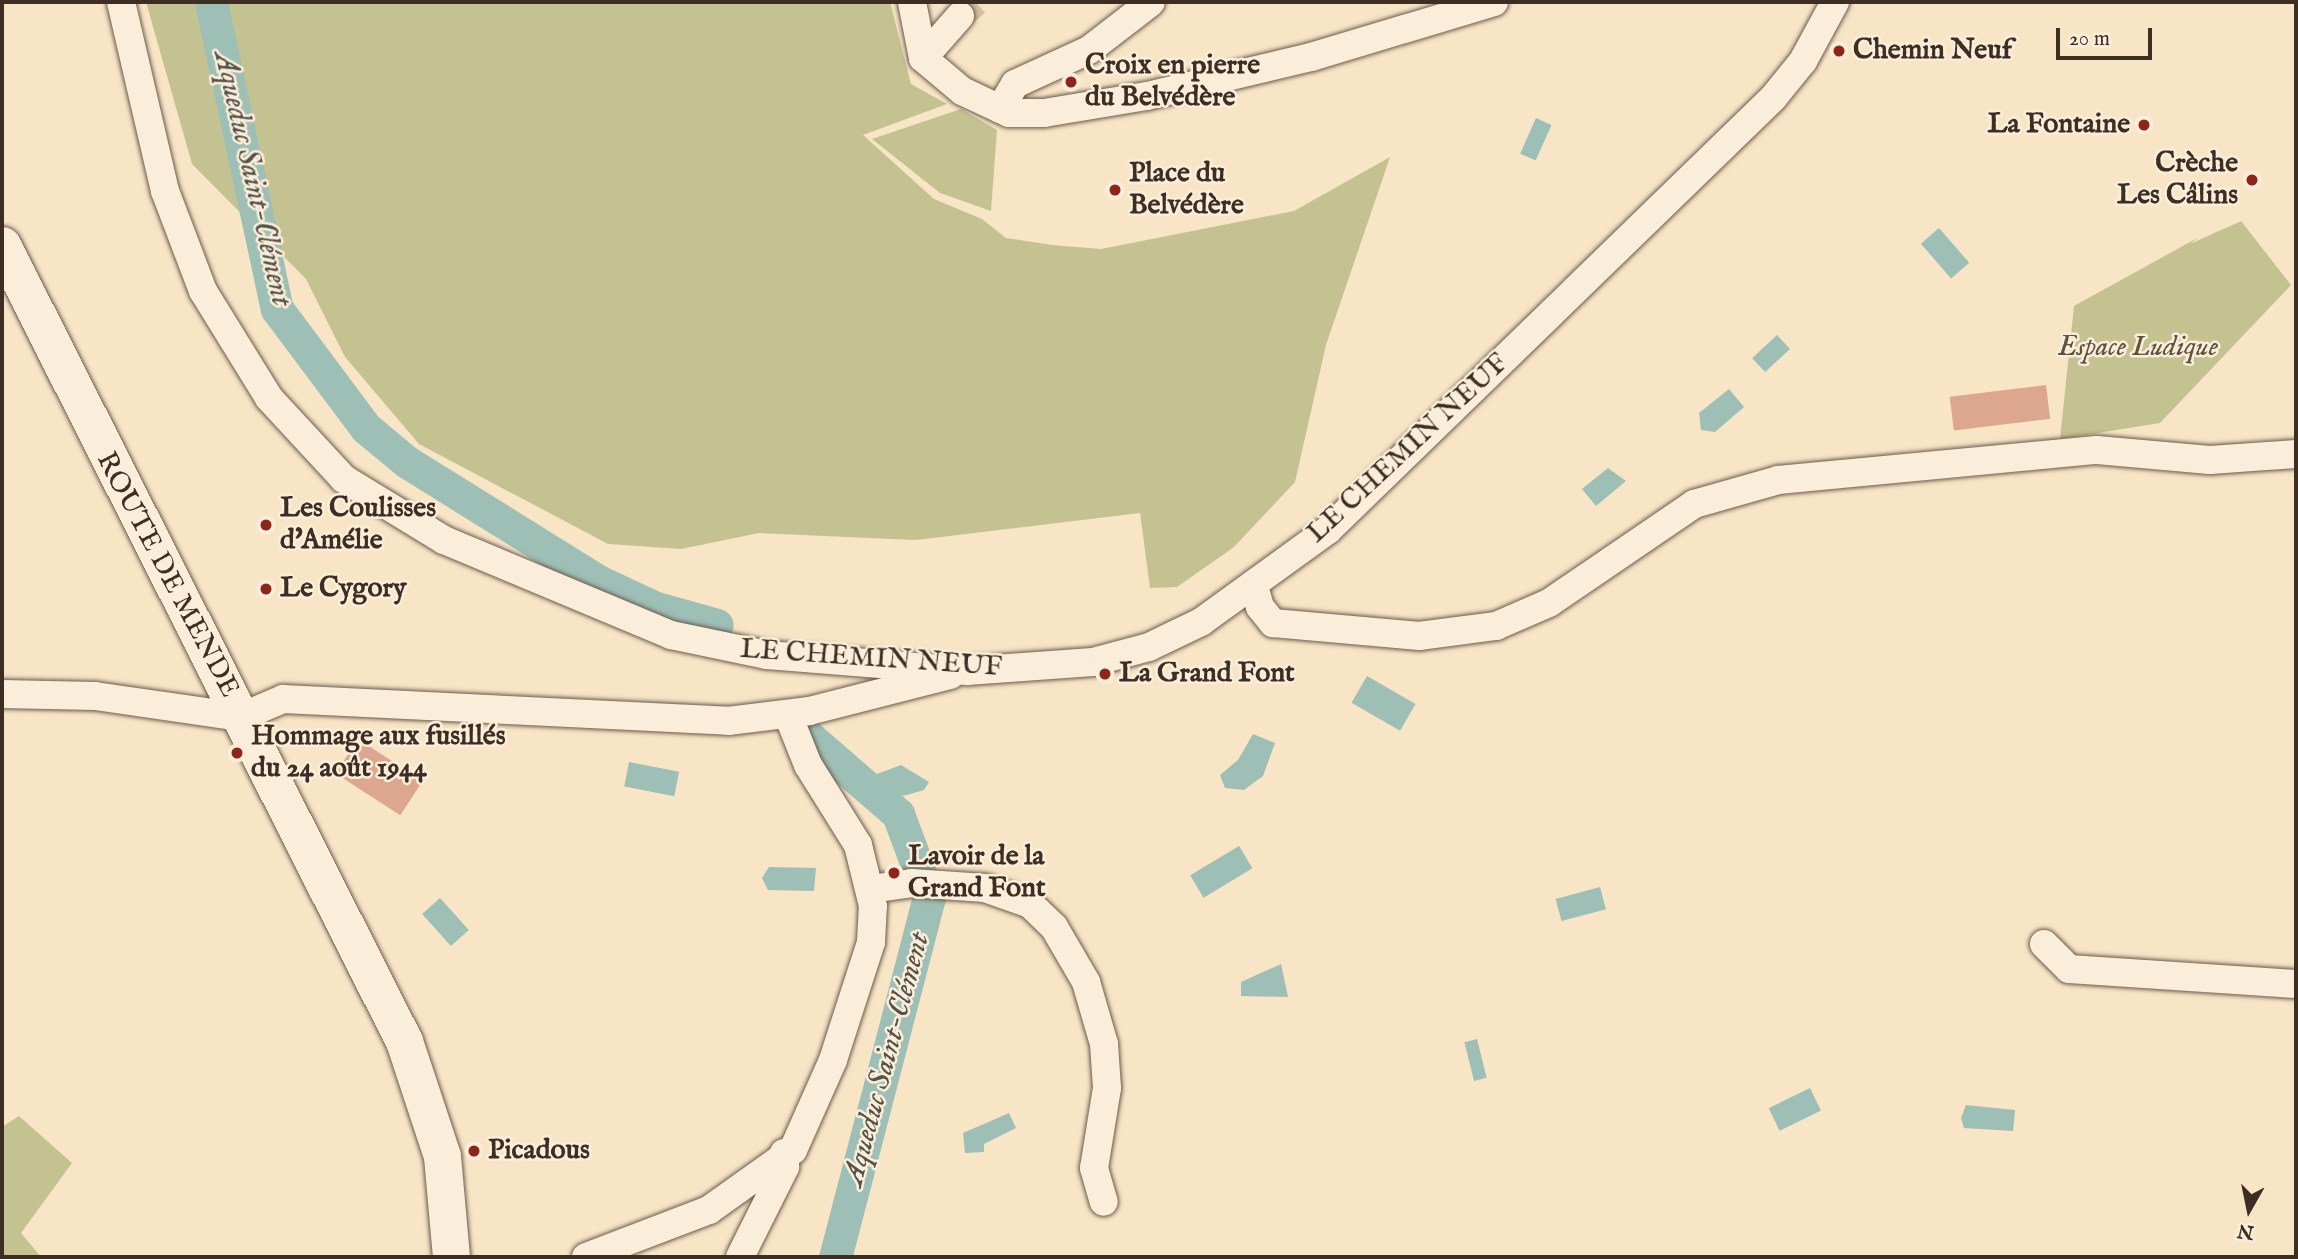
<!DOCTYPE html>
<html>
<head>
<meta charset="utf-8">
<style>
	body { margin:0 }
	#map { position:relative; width:2298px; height:1259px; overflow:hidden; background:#f7e5c6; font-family:"IM FELL English",serif }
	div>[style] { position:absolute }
	.green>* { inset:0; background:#c4c290 }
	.water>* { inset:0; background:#9dbfb6; transform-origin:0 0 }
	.canal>* { height:33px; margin:-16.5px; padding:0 16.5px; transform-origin:16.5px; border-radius:16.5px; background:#9dbfb6 }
	.building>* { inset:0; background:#dca68f; transform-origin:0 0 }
	.minor-tunnel>* { height:28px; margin-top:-14px; transform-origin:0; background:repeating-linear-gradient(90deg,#d2c0a5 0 28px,transparent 0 42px) }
	.roads { filter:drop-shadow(0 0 2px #6c5b4c) drop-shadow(0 0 2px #6c5b4c) }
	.minor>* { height:28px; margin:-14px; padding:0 14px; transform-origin:14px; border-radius:14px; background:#faeeda }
	.tertiary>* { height:37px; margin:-18.5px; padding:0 18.5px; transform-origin:18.5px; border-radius:18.5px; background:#faeeda }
	.dots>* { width:19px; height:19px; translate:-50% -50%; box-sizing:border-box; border:4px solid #faeeda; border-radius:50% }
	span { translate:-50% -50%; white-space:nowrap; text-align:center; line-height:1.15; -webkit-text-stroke:5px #faeeda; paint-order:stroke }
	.poi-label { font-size:28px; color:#3d2d23; font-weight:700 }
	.left { translate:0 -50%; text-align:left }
	.right { translate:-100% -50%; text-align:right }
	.park-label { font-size:28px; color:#5f523e; font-style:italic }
	.street-label { font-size:28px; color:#3d2d23 }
	.water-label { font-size:30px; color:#555248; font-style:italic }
	.frame { position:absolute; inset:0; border:4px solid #3d2d23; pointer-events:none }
	.north { position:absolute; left:2214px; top:1175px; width:70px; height:70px; -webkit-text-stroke:5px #faeeda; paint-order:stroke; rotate:189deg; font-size:19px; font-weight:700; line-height:28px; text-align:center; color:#3d2d23 }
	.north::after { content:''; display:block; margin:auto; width:24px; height:32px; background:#3d2d23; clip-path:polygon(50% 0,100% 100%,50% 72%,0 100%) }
	.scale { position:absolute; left:2056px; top:28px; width:96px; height:32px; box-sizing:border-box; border:4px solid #3d2d23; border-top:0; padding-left:9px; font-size:21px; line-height:24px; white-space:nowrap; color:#3d2d23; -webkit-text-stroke:5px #faeeda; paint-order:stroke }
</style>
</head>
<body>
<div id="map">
	<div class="green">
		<div style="clip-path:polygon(146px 2px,890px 2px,911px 84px,947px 104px,863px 135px,934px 199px,982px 219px,1006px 238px,1052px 245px,1101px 249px,1294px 211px,1390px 157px,1326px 345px,1295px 482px,1234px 547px,1177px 587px,1150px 588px,1140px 513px,916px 540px,759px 533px,681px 549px,608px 544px,419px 444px,345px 357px,306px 279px,192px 164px)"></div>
		<div style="clip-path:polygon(961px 109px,997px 130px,991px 211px,940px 193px,872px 139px)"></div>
		<div style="clip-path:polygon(2241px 221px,2291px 285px,2160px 423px,2060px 439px,2074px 306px,2199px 237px,2190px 244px)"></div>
		<div style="clip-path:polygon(19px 1116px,72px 1163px,21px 1233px,41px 1257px,2px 1257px,2px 1127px)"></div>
	</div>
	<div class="water">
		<div style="left:1536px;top:118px;width:17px;height:39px;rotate:24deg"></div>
		<div style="left:1939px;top:228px;width:46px;height:24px;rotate:49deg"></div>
		<div style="left:1777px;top:335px;width:19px;height:34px;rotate:47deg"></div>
		<div style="clip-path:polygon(1729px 389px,1744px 407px,1715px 432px,1701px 430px,1699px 413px)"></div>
		<div style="clip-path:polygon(1608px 468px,1626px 481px,1596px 506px,1582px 489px)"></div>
		<div style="left:1367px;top:676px;width:56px;height:31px;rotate:30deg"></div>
		<div style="clip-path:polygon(1253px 734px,1275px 743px,1263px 776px,1244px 790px,1225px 788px,1220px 775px,1238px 760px)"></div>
		<div style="left:629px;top:762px;width:51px;height:25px;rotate:11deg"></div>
		<div style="clip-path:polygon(901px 765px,929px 782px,924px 790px,903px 796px,883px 785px,877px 774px)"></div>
		<div style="left:1239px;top:846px;width:26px;height:57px;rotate:59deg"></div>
		<div style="clip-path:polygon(769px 867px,816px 868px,814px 891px,768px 890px,762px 878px)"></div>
		<div style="left:1600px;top:887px;width:23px;height:46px;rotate:75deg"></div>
		<div style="left:440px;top:898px;width:43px;height:24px;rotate:48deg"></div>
		<div style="clip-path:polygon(1281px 964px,1288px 997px,1241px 996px,1241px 982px)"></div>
		<div style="left:1477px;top:1039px;width:40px;height:13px;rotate:76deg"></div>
		<div style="left:1810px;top:1088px;width:25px;height:46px;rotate:64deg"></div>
		<div style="clip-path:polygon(1966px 1105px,2015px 1110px,2013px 1131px,1964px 1128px,1961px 1118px)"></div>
		<div style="clip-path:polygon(1009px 1113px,1016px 1128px,984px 1144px,984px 1152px,965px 1153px,963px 1133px)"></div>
	</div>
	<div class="canal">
		<div style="left:211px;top:2px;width:314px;rotate:77.9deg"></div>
		<div style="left:277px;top:309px;width:149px;rotate:53.2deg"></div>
		<div style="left:366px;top:428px;width:53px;rotate:39.7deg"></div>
		<div style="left:407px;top:462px;width:227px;rotate:31.9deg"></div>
		<div style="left:600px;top:582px;width:62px;rotate:24.9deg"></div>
		<div style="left:656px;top:608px;width:63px;rotate:15.6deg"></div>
		<div style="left:809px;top:737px;width:118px;rotate:40.9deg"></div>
		<div style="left:898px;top:814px;width:89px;rotate:69.5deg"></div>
		<div style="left:929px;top:897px;width:372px;rotate:104.6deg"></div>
	</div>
	<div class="building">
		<div style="left:2046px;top:385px;width:34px;height:97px;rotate:83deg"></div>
		<div style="left:358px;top:739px;width:77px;height:41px;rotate:33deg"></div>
	</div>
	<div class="minor-tunnel">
		<div style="left:960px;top:16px;width:21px;rotate:-41deg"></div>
	</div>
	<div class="roads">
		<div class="minor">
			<div style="left:121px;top:2px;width:194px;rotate:76.9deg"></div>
			<div style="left:165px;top:191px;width:107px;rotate:69.2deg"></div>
			<div style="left:203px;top:291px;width:126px;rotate:58.3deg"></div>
			<div style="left:269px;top:398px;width:110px;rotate:47.2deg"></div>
			<div style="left:344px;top:479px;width:117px;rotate:31.4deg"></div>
			<div style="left:444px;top:540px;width:246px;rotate:22.7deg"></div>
			<div style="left:671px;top:635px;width:98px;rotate:11.8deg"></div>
			<div style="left:767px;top:655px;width:201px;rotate:4.6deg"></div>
			<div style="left:967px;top:671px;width:126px;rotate:-4.1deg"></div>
			<div style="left:1093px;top:662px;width:58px;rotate:-15deg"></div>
			<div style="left:1149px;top:647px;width:58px;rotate:-25.7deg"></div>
			<div style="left:1201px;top:622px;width:157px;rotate:-35.9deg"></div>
			<div style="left:1328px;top:530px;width:620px;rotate:-44.15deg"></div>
			<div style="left:1773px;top:98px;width:48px;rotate:-51deg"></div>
			<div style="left:1803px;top:61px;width:67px;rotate:-61.5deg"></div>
			<div style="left:912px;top:2px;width:57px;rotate:78.9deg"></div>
			<div style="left:923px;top:58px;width:51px;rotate:40.2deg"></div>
			<div style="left:962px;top:91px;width:52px;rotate:25.1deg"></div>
			<div style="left:1009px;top:113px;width:35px"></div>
			<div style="left:1044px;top:113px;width:104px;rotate:-9.4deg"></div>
			<div style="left:1147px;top:96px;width:169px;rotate:-13.4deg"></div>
			<div style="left:1311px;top:57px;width:191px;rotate:-16.7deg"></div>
			<div style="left:923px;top:58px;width:56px;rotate:-48.6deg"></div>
			<div style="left:1000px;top:109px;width:29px;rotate:-59deg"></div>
			<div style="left:1015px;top:84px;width:81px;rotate:-24.7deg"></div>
			<div style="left:1089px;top:50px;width:78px;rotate:-37.7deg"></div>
			<div style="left:1254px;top:586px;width:22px;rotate:74deg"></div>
			<div style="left:1260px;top:607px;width:21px;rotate:51deg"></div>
			<div style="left:1273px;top:623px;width:147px;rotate:5.1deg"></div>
			<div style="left:1419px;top:636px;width:78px;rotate:-7.4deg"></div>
			<div style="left:1496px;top:626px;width:58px;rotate:-23.5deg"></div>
			<div style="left:1549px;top:603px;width:176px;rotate:-34.3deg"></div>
			<div style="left:1694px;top:504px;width:87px;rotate:-15.9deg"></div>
			<div style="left:1778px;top:480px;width:320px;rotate:-5.4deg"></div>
			<div style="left:2097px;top:450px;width:113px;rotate:5.1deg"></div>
			<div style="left:2210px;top:460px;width:86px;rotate:-4deg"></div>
			<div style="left:2px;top:694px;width:93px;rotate:1.2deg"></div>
			<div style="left:95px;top:696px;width:148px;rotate:8.2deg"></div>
			<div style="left:241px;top:717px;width:46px;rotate:-23.2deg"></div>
			<div style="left:283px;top:699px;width:446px;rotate:2.8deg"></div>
			<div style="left:728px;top:721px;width:82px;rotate:-7deg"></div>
			<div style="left:809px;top:711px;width:146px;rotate:-14.3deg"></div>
			<div style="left:871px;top:889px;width:41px;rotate:-8.3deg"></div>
			<div style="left:912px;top:883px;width:73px;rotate:3.9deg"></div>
			<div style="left:985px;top:888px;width:48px;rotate:19.6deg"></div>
			<div style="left:1030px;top:904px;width:33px;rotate:44deg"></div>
			<div style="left:1054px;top:927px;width:64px;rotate:59.8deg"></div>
			<div style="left:1086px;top:982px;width:65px;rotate:73.8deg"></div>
			<div style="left:1104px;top:1044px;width:44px;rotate:86.1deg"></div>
			<div style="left:1107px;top:1088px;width:81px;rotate:99.2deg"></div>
			<div style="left:1094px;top:1168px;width:35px;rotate:74deg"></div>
			<div style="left:2044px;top:944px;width:35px;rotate:45deg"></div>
			<div style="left:2069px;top:969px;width:227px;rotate:3.8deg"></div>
			<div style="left:586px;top:1257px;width:132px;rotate:-20.9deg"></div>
			<div style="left:709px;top:1210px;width:103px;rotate:-35.5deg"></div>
			<div style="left:793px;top:1150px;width:98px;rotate:-66deg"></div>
			<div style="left:833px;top:1060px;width:124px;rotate:-72.1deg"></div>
			<div style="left:871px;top:942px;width:36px;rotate:-87deg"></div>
			<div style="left:873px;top:906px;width:63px;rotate:-103.8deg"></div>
			<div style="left:858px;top:845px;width:94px;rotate:-122deg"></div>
			<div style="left:808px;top:765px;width:54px;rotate:-111.8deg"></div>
			<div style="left:740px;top:1257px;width:101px;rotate:-63.4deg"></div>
			<div style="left:785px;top:1167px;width:14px;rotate:-94deg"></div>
		</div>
		<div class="tertiary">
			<div style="left:2px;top:245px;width:892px;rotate:63.21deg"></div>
			<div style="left:404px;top:1041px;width:121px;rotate:71.7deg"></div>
			<div style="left:442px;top:1156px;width:101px;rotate:84.9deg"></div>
		</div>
	</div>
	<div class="dots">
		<div style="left:1839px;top:51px;background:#8f2418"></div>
		<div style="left:1071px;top:82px;background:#8f2418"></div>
		<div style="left:2144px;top:125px;background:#8f2418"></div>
		<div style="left:2252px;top:180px;background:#8f2418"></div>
		<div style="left:1115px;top:190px;background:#8f2418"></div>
		<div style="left:266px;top:525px;background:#8f2418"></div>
		<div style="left:266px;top:589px;background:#8f2418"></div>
		<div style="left:1105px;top:674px;background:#8f2418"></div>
		<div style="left:237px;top:753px;background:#8f2418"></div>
		<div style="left:894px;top:873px;background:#8f2418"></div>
		<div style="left:474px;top:1151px;background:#8f2418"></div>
	</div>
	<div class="poi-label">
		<span class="left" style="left:1853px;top:51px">Chemin Neuf</span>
		<span class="left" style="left:1085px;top:82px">Croix en pierre<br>du Belvédère</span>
		<span class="right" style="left:2130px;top:125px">La Fontaine</span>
		<span class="right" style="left:2238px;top:180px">Crèche<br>Les Câlins</span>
		<span class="left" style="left:1129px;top:190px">Place du<br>Belvédère</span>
		<span class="left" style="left:280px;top:525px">Les Coulisses<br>d'Amélie</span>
		<span class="left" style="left:280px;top:589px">Le Cygory</span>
		<span class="left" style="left:1119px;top:674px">La Grand Font</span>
		<span class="left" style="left:251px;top:753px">Hommage aux fusillés<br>du 24 août 1944</span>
		<span class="left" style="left:908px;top:873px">Lavoir de la<br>Grand Font</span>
		<span class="left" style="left:488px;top:1151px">Picadous</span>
	</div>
	<div class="park-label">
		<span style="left:2138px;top:348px">Espace Ludique</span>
	</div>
	<div class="street-label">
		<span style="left:1408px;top:449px;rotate:-43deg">LE CHEMIN NEUF</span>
		<span style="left:167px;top:575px;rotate:62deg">ROUTE DE MENDE</span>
		<span style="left:871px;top:659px;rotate:4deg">LE CHEMIN NEUF</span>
	</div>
	<div class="water-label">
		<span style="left:252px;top:179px;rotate:77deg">Aqueduc Saint-Clément</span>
		<span style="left:887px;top:1059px;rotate:-75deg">Aqueduc Saint-Clément</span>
	</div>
	<div class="frame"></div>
	<div class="north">N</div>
	<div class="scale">20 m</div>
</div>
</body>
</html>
